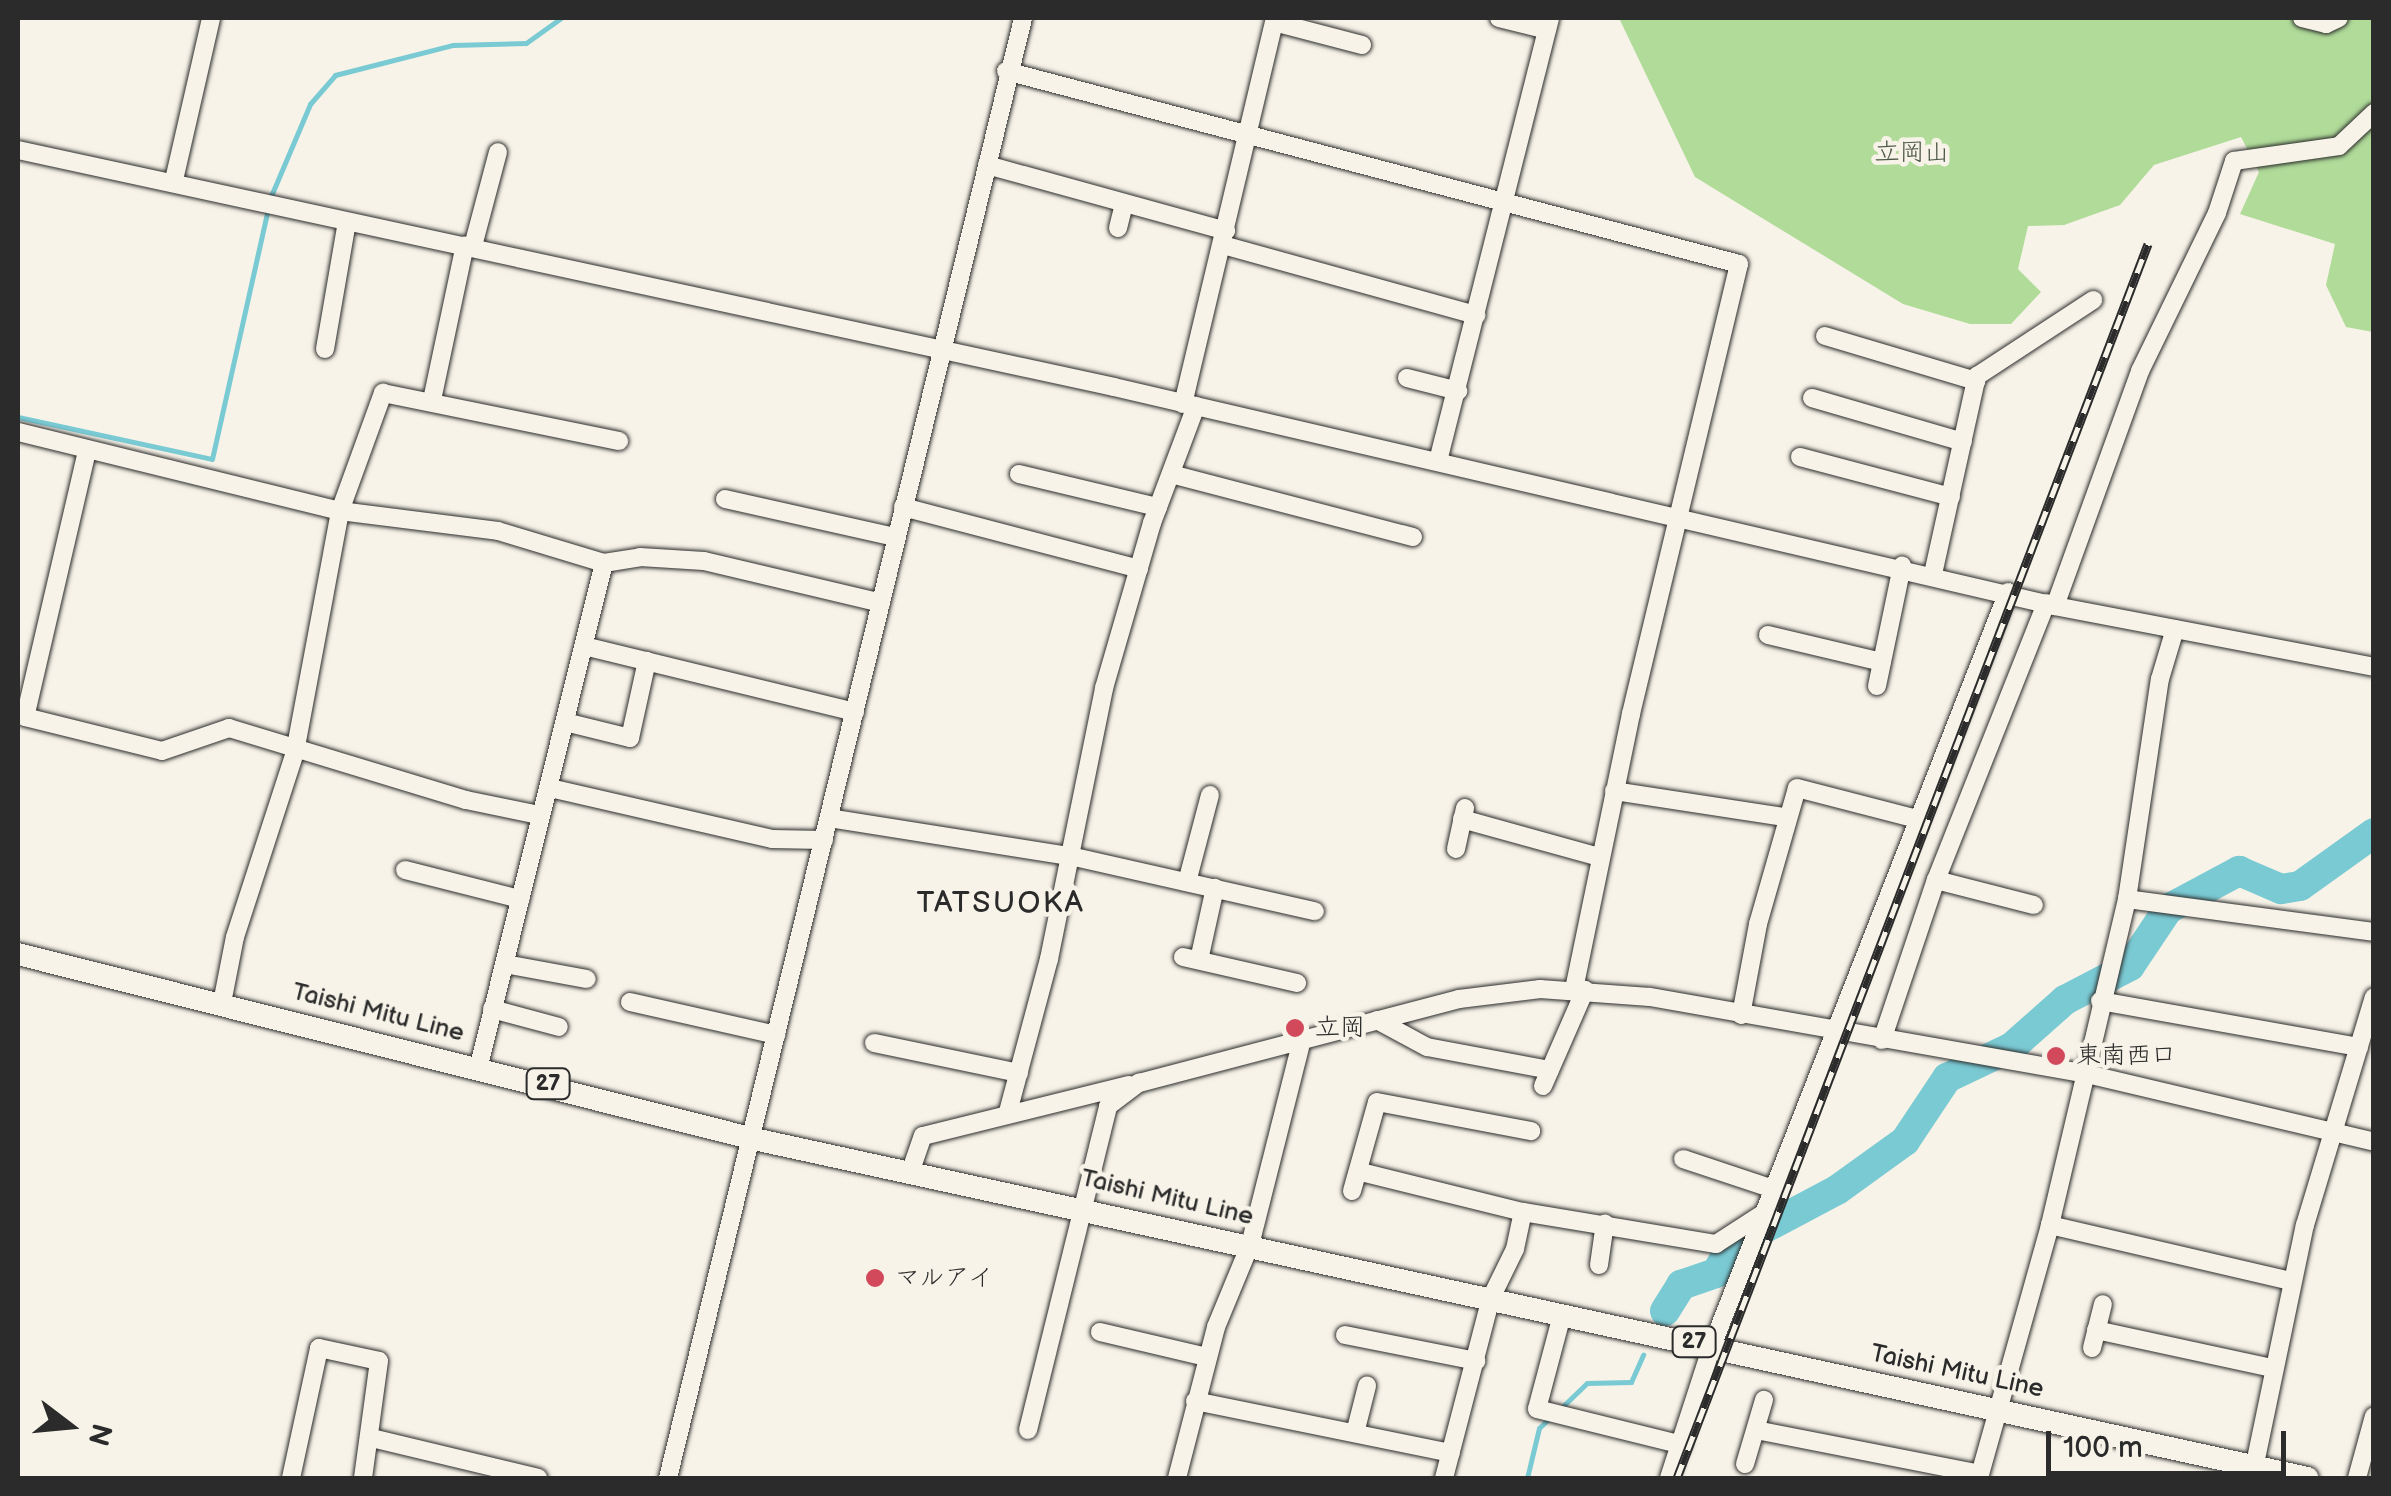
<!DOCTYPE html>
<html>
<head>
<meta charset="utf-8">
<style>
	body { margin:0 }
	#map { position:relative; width:2391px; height:1496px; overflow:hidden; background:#f7f3e8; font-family:"Balsamiq Sans","Klee One",sans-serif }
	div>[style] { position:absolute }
	.green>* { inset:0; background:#b0db99 }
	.stream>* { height:5px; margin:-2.5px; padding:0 2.5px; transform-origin:2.5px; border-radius:2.5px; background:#7acad4 }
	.river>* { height:30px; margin:-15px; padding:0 15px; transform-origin:15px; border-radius:15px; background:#7acad4 }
	.roads { filter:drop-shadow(0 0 2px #2b2b2b) drop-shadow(0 0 2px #2b2b2b) }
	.minor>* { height:18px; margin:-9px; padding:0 9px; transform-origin:9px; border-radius:9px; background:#f7f3e8 }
	.major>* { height:22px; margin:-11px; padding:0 11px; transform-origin:11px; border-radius:11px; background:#f7f3e8 }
	.rail>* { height:9px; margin-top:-4.5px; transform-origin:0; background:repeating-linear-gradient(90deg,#f7f3e8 0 15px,#2b2b2b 0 30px); box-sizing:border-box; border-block:2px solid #2b2b2b }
	.dots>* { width:28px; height:28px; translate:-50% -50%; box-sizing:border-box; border:5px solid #f7f3e8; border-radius:50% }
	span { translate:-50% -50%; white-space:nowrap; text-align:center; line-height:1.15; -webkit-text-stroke:9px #f7f3e8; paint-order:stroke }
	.shield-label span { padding:2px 8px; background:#f7f3e8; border:2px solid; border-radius:8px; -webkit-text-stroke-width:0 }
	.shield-label { font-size:22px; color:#2b2b2b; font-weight:700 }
	.park-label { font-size:25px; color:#4c5746 }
	.street-label { font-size:25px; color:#2b2b2b }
	.poi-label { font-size:25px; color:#2b2b2b }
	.left { translate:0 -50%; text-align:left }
	.quarter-label { font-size:30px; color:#2b2b2b; letter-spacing:2.5px }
	.frame { position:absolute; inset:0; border:20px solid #2b2b2b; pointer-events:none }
	.north { position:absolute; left:20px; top:1376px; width:100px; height:100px; -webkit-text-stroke:8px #f7f3e8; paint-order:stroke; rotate:106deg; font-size:28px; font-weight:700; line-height:40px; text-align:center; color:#2b2b2b }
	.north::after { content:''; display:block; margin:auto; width:35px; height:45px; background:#2b2b2b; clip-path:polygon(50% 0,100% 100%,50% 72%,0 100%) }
	.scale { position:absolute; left:2046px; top:1431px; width:240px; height:45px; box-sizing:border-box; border:5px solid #2b2b2b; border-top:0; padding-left:12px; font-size:30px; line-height:35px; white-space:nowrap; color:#2b2b2b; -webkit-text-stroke:8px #f7f3e8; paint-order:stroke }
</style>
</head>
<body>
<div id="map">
	<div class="green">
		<div style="clip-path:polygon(1619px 18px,2373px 18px,2373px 332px,2346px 327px,2326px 285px,2335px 244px,2240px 214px,2259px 172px,2241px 137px,2154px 165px,2120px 205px,2064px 225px,2028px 226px,2018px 269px,2041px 292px,2011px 324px,1970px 324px,1903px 304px,1695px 177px)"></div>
	</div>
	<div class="stream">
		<div style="left:18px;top:417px;width:198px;rotate:12.2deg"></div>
		<div style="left:212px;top:459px;width:270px;rotate:-77.4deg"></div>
		<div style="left:271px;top:196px;width:100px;rotate:-67deg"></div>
		<div style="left:310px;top:104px;width:38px;rotate:-49deg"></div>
		<div style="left:335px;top:75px;width:122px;rotate:-14.3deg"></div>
		<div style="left:453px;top:45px;width:73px;rotate:-1.6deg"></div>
		<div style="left:526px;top:43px;width:43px;rotate:-35.5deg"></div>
		<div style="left:1560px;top:1409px;width:37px;rotate:-44deg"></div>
		<div style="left:1587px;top:1383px;width:44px;rotate:-1.3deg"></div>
		<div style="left:1631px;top:1382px;width:30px;rotate:-66deg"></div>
		<div style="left:1527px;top:1478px;width:51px;rotate:-76.5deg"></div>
		<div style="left:1539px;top:1428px;width:18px;rotate:-43deg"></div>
	</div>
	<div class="river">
		<div style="left:1665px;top:1311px;width:31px;rotate:-58deg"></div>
		<div style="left:1681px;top:1285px;width:37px;rotate:-19deg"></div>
		<div style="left:1716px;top:1273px;width:33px;rotate:-59deg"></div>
		<div style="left:1733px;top:1245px;width:118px;rotate:-27.9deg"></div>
		<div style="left:1837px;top:1190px;width:84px;rotate:-35.8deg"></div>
		<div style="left:1905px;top:1141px;width:76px;rotate:-56.3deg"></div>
		<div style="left:1947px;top:1078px;width:72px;rotate:-25.5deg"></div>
		<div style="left:2012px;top:1047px;width:71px;rotate:-41.6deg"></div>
		<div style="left:2065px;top:1000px;width:73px;rotate:-27.6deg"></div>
		<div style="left:2130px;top:966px;width:69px;rotate:-56.3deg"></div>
		<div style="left:2168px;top:909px;width:81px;rotate:-28.2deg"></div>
		<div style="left:2239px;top:871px;width:46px;rotate:23.2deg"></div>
		<div style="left:2281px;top:889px;width:19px;rotate:-9deg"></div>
		<div style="left:2300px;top:886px;width:91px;rotate:-35.6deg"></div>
	</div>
	<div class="roads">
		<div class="minor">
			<div style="left:1499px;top:18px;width:49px;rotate:14deg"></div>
			<div style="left:2302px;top:18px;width:25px;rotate:14deg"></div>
			<div style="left:2326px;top:24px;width:14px;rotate:-25deg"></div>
			<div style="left:1274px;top:22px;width:91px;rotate:14.6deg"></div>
			<div style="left:1006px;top:71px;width:758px;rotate:14.75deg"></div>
			<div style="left:1739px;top:264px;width:463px;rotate:103.5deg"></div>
			<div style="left:1631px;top:714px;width:282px;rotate:101.7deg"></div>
			<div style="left:18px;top:150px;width:1121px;rotate:12.2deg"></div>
			<div style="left:1114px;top:387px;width:966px;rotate:13.1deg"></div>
			<div style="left:2055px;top:606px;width:325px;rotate:10.8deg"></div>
			<div style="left:987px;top:165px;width:248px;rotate:15.4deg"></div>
			<div style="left:174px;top:180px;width:166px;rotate:-77.1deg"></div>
			<div style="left:1118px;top:228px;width:25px;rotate:-76deg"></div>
			<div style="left:1223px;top:245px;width:263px;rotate:15.5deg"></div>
			<div style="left:473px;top:246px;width:97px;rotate:-75.1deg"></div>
			<div style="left:1825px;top:336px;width:158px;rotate:16.6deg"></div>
			<div style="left:325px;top:349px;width:129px;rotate:-80.2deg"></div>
			<div style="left:1407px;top:378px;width:53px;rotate:14.3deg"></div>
			<div style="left:1812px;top:398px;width:157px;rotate:16.2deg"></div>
			<div style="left:432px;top:400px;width:158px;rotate:-78deg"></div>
			<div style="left:1183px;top:404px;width:397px;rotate:-76.6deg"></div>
			<div style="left:18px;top:432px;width:332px;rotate:13.8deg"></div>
			<div style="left:340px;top:511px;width:159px;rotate:7.2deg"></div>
			<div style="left:498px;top:531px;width:111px;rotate:16.8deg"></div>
			<div style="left:604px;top:563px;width:36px;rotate:-9deg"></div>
			<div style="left:640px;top:557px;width:64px;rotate:3.6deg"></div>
			<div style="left:704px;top:561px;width:182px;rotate:13.3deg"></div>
			<div style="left:87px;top:451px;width:273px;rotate:103.1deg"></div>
			<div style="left:25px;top:717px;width:141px;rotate:13.9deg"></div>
			<div style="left:162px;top:751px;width:71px;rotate:-18.9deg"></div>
			<div style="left:229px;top:728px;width:248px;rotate:16.9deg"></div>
			<div style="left:466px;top:800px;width:75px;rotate:11.6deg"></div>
			<div style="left:1800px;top:457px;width:156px;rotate:14.8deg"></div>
			<div style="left:1438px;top:461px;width:457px;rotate:-75.8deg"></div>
			<div style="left:1019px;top:474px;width:143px;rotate:13.4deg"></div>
			<div style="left:1171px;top:474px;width:250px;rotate:14.6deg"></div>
			<div style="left:725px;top:499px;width:174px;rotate:12.6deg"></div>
			<div style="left:903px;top:507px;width:244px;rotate:14.7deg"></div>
			<div style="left:1933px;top:574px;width:203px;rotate:-77.5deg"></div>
			<div style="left:1977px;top:376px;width:139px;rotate:-33.2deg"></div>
			<div style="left:2055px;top:606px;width:250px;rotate:-70.1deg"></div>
			<div style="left:2140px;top:371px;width:176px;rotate:-64deg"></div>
			<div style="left:2217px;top:213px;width:55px;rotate:-71.9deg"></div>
			<div style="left:2234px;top:161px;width:106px;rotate:-8.1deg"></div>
			<div style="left:2339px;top:146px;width:48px;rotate:-43.3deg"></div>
			<div style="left:1768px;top:635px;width:117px;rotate:13.3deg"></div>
			<div style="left:584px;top:646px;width:279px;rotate:13.7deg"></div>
			<div style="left:1877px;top:686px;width:123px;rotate:-78.2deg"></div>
			<div style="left:565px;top:722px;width:67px;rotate:13.8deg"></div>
			<div style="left:630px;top:738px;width:79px;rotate:-77.6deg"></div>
			<div style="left:550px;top:788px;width:228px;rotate:12.9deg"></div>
			<div style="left:772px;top:839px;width:52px;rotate:1.1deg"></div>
			<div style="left:1614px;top:791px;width:172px;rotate:8.7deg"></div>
			<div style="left:829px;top:818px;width:244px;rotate:9deg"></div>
			<div style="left:1070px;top:856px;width:251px;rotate:12.7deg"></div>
			<div style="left:1462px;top:819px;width:142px;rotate:15.5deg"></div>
			<div style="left:1456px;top:849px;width:42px;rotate:-77.6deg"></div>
			<div style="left:405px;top:870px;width:119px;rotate:14.2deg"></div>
			<div style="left:1936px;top:880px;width:101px;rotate:14.3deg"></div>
			<div style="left:1187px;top:882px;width:90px;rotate:-75.2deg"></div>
			<div style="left:2127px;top:899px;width:249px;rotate:7.6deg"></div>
			<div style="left:1183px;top:957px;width:117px;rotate:12.8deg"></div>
			<div style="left:1199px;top:960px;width:74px;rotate:-77.5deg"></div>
			<div style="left:505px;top:964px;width:83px;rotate:10.4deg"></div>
			<div style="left:2100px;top:1001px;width:263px;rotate:10.1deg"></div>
			<div style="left:630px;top:1002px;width:150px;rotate:12.7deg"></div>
			<div style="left:222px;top:1003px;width:67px;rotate:-78.9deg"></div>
			<div style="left:235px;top:937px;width:194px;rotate:-72deg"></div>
			<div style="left:295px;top:752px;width:245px;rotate:-79.4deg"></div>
			<div style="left:340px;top:511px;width:126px;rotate:-70deg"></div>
			<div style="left:383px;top:393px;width:241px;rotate:11.5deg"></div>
			<div style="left:492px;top:1009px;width:69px;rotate:15deg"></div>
			<div style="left:1741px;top:1015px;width:93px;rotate:-79.4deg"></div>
			<div style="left:1758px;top:924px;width:141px;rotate:-74deg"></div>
			<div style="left:1797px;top:788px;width:124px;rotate:14.5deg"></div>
			<div style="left:1377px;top:1020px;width:57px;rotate:28.4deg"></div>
			<div style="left:1427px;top:1047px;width:125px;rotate:10.6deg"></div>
			<div style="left:1882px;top:1040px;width:169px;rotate:-71.4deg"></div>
			<div style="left:1936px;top:880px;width:298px;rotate:-68.3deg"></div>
			<div style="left:874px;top:1043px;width:148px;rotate:11.7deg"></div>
			<div style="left:479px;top:1065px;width:517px;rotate:-76.02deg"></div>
			<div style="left:1543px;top:1086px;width:105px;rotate:-66.4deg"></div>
			<div style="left:1008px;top:1112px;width:158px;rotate:-75deg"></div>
			<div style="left:1049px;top:959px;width:277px;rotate:-78.5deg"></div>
			<div style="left:1104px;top:688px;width:172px;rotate:-73.8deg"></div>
			<div style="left:1152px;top:523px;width:125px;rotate:-69.4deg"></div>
			<div style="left:1683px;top:1159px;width:98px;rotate:18.4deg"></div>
			<div style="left:911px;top:1170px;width:36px;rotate:-71deg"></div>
			<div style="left:923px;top:1136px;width:212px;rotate:-13.9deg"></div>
			<div style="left:1361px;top:1172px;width:167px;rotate:13.9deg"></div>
			<div style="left:1523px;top:1212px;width:196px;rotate:9.4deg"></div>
			<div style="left:1716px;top:1244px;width:64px;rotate:-32.9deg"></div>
			<div style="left:1352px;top:1191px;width:92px;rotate:-74.3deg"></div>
			<div style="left:1377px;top:1102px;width:157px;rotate:10.7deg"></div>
			<div style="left:2050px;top:1225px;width:247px;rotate:13.1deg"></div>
			<div style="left:1599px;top:1265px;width:42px;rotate:-81.9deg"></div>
			<div style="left:1562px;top:1315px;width:97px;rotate:104.9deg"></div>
			<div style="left:1537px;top:1409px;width:149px;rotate:13.9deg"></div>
			<div style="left:2096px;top:1330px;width:180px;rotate:12.2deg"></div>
			<div style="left:1100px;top:1332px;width:110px;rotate:13.2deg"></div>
			<div style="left:1345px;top:1335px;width:134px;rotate:11.2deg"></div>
			<div style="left:2092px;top:1348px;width:45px;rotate:-76deg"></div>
			<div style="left:1195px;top:1401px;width:261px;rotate:11.5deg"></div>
			<div style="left:1028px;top:1430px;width:334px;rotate:-76.1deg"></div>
			<div style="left:1108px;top:1106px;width:39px;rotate:-37deg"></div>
			<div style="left:1139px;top:1083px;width:331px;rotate:-14.7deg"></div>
			<div style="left:1459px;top:999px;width:82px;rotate:-7deg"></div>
			<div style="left:1540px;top:989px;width:110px;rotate:4.2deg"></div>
			<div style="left:1650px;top:997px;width:440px;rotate:10deg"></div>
			<div style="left:2083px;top:1073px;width:299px;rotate:13.3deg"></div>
			<div style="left:1756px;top:1430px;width:228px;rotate:11.1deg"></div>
			<div style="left:1355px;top:1433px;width:49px;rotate:-75.7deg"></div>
			<div style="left:372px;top:1438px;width:171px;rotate:13.5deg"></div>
			<div style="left:1745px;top:1464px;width:67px;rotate:-73.5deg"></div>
			<div style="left:291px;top:1478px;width:133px;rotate:-77.8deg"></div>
			<div style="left:319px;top:1348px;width:61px;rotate:12.2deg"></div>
			<div style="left:379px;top:1361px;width:118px;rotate:97.8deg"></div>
			<div style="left:668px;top:1478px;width:1503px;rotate:-76.33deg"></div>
			<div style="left:1177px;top:1478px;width:156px;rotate:-75.5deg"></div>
			<div style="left:1216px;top:1327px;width:89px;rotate:-67.5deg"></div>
			<div style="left:1250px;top:1245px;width:211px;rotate:-75.8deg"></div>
			<div style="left:1444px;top:1478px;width:186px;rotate:-75.4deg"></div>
			<div style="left:1491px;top:1298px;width:55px;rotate:-63.9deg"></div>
			<div style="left:1515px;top:1249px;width:38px;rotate:-78deg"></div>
			<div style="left:1669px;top:1478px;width:139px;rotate:-72deg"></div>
			<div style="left:1712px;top:1346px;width:810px;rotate:-68.57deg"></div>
			<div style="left:1979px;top:1478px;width:263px;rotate:-74.3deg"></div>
			<div style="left:2050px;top:1225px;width:335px;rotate:-76.7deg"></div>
			<div style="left:2127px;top:899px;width:222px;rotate:-81.5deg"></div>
			<div style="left:2160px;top:679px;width:52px;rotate:-73.3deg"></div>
			<div style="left:2252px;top:1478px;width:258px;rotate:-78.2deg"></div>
			<div style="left:2305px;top:1225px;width:238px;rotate:-73.2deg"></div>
			<div style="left:2357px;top:1478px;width:64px;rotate:-74.7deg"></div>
		</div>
		<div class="major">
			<div style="left:18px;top:954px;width:759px;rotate:14.11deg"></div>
			<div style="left:754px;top:1139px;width:1590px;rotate:12.31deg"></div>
		</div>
	</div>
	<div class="rail">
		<div style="left:1677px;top:1478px;width:1321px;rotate:-69.11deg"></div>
	</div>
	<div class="dots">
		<div style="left:1295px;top:1028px;background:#d1495b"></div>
		<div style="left:2056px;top:1056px;background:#d1495b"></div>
		<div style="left:875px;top:1278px;background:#d1495b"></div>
	</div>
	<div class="shield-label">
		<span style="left:548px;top:1084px">27</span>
		<span style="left:1694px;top:1342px">27</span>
	</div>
	<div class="park-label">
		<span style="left:1912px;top:153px">立岡山</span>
	</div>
	<div class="street-label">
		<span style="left:378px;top:1013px;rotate:14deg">Taishi Mitu Line</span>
		<span style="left:1167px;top:1198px;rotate:13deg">Taishi Mitu Line</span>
		<span style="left:1957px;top:1372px;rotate:12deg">Taishi Mitu Line</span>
	</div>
	<div class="poi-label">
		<span class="left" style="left:1315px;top:1028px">立岡</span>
		<span class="left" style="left:2076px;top:1056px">東南西口</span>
		<span class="left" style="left:895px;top:1278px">マルアイ</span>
	</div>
	<div class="quarter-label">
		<span style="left:1001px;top:903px">TATSUOKA</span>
	</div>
	<div class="frame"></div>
	<div class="north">N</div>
	<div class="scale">100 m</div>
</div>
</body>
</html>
